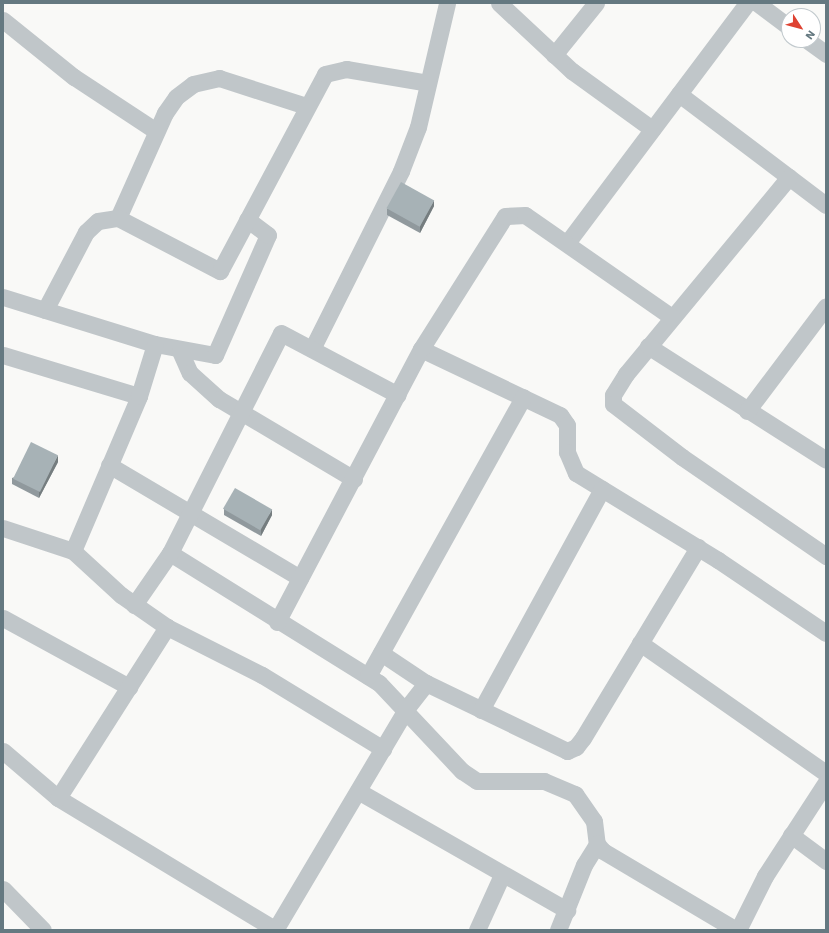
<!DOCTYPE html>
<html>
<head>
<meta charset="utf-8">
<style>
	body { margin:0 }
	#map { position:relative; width:829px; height:933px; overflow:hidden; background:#f9f9f7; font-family:"Work Sans",sans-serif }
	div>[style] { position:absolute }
	.minor>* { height:17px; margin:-8.5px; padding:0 8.5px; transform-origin:8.5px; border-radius:8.5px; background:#c0c6c9 }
	.wall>* { inset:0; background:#90999d }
	.shaded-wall>* { inset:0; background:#757d7f }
	.building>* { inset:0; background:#a7b2b6; transform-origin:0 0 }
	span { translate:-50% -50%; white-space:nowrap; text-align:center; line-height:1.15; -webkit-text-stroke:4px #fff; paint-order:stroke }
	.frame { position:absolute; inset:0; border:4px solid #657981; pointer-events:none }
	.north { position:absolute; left:781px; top:8px; width:40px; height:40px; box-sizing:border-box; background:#fff; border:1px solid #c1c9cd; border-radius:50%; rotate:126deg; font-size:11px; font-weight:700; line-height:16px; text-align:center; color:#657981 }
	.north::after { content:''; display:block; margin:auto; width:14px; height:18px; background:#de4232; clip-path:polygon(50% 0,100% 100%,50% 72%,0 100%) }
</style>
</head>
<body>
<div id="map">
	<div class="minor">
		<div style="left:499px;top:3px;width:100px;rotate:43deg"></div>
		<div style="left:572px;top:71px;width:99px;rotate:35.9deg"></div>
		<div style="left:757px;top:3px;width:40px;rotate:37deg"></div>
		<div style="left:3px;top:20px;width:91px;rotate:38.8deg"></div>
		<div style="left:74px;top:77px;width:98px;rotate:33.4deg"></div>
		<div style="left:807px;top:40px;width:24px;rotate:36deg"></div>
		<div style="left:554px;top:55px;width:67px;rotate:-51.1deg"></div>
		<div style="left:679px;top:94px;width:184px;rotate:37.1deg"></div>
		<div style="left:789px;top:177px;width:256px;rotate:129.6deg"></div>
		<div style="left:626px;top:374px;width:25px;rotate:122deg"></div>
		<div style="left:613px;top:395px;width:9px;rotate:90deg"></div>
		<div style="left:613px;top:404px;width:87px;rotate:37.5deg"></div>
		<div style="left:682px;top:457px;width:175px;rotate:34.5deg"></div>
		<div style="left:118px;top:218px;width:115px;rotate:-65.9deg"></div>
		<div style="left:165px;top:113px;width:19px;rotate:-55deg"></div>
		<div style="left:176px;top:97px;width:21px;rotate:-37deg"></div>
		<div style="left:193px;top:84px;width:27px;rotate:-13deg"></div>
		<div style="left:219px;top:78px;width:91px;rotate:17.8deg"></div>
		<div style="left:567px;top:243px;width:300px;rotate:-53.1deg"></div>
		<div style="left:3px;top:297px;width:159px;rotate:17.2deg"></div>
		<div style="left:155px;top:344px;width:61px;rotate:10.4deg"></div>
		<div style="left:215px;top:355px;width:131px;rotate:-66.2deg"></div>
		<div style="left:268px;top:235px;width:26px;rotate:-143deg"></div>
		<div style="left:45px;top:310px;width:88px;rotate:-62.3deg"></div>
		<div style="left:86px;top:232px;width:16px;rotate:-43deg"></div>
		<div style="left:98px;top:221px;width:20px;rotate:-9deg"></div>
		<div style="left:118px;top:218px;width:115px;rotate:27.5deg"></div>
		<div style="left:220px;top:271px;width:223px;rotate:-61.9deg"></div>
		<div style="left:325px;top:74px;width:22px;rotate:-13deg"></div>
		<div style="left:346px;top:69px;width:83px;rotate:9.7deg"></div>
		<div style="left:648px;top:346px;width:211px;rotate:32.6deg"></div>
		<div style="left:312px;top:349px;width:199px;rotate:-63.4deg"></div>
		<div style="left:401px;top:171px;width:47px;rotate:-68.9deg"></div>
		<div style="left:418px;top:127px;width:127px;rotate:-76.8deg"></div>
		<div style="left:421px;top:349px;width:154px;rotate:25.4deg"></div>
		<div style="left:560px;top:415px;width:12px;rotate:55deg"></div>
		<div style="left:567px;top:425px;width:27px;rotate:90deg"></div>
		<div style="left:567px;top:452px;width:23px;rotate:67deg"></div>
		<div style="left:576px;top:473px;width:167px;rotate:31.5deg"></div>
		<div style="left:718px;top:560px;width:130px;rotate:34.1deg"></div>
		<div style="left:180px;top:351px;width:24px;rotate:66deg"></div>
		<div style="left:190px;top:373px;width:39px;rotate:42deg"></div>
		<div style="left:219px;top:399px;width:157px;rotate:30.7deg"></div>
		<div style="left:3px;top:355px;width:142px;rotate:16.8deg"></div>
		<div style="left:747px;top:411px;width:131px;rotate:-53deg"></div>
		<div style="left:109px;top:465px;width:222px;rotate:30.6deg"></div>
		<div style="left:3px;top:528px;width:74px;rotate:18.2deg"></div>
		<div style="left:73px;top:551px;width:65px;rotate:42.5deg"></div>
		<div style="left:121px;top:595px;width:56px;rotate:34.8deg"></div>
		<div style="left:167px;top:627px;width:106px;rotate:26.8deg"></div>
		<div style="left:262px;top:675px;width:142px;rotate:31.4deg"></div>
		<div style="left:73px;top:551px;width:168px;rotate:-66.9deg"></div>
		<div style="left:139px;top:396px;width:54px;rotate:-72.9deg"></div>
		<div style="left:170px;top:553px;width:246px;rotate:31.9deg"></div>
		<div style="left:379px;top:683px;width:121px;rotate:46.7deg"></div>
		<div style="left:462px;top:771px;width:18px;rotate:34deg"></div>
		<div style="left:477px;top:781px;width:67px"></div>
		<div style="left:544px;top:781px;width:34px;rotate:23deg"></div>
		<div style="left:575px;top:794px;width:33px;rotate:55deg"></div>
		<div style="left:594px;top:821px;width:23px;rotate:83deg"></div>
		<div style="left:597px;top:844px;width:9px;rotate:49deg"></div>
		<div style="left:603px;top:851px;width:155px;rotate:30.7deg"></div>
		<div style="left:134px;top:605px;width:63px;rotate:-55.3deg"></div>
		<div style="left:170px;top:553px;width:246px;rotate:-63.2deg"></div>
		<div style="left:281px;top:333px;width:132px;rotate:27.9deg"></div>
		<div style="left:3px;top:618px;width:144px;rotate:28.7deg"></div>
		<div style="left:277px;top:622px;width:309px;rotate:-62.2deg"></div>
		<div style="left:421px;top:349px;width:157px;rotate:-57.7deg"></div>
		<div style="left:505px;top:216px;width:20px;rotate:-3deg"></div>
		<div style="left:525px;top:215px;width:179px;rotate:34.8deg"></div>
		<div style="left:640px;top:643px;width:227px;rotate:35deg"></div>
		<div style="left:381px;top:653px;width:54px;rotate:33.7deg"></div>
		<div style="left:426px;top:683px;width:157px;rotate:25.7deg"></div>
		<div style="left:567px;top:751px;width:10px;rotate:-24deg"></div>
		<div style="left:576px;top:747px;width:11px;rotate:-52deg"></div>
		<div style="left:583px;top:738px;width:223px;rotate:-58.9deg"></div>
		<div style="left:368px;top:676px;width:319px;rotate:-60.9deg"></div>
		<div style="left:481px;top:710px;width:252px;rotate:-61.3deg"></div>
		<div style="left:3px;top:751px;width:72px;rotate:40.5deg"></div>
		<div style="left:58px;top:798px;width:255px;rotate:31.2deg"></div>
		<div style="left:358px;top:791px;width:241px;rotate:29.7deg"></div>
		<div style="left:58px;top:798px;width:203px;rotate:-57.5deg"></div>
		<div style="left:791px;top:835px;width:44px;rotate:36.6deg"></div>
		<div style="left:3px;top:889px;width:57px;rotate:45.7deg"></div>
		<div style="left:275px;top:930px;width:257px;rotate:-59.3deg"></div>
		<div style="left:406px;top:709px;width:33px;rotate:-52deg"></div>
		<div style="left:477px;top:930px;width:60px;rotate:-65.6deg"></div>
		<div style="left:558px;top:930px;width:70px;rotate:-68.2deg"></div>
		<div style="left:584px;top:865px;width:25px;rotate:-58deg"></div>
		<div style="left:738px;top:930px;width:60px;rotate:-63.4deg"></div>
		<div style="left:765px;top:876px;width:112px;rotate:-57deg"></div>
	</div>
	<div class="wall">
		<div style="clip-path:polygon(434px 206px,420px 233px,387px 215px,387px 209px)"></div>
		<div style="clip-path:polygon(58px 462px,39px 498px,12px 484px,12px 478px)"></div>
		<div style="clip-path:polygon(224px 509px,272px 515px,261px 536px,224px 515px)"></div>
	</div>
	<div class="shaded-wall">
		<div style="clip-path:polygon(434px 200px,434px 206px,420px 233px,420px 226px)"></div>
		<div style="clip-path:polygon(58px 455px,58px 462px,39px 498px,39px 491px)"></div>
		<div style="clip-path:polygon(272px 509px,272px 515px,261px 536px,261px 529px)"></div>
	</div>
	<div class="building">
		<div style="left:401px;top:182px;width:38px;height:30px;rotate:29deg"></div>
		<div style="left:31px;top:442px;width:30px;height:41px;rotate:26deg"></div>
		<div style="left:235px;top:488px;width:43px;height:24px;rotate:30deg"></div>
	</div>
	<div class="frame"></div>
	<div class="north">N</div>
</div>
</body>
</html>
